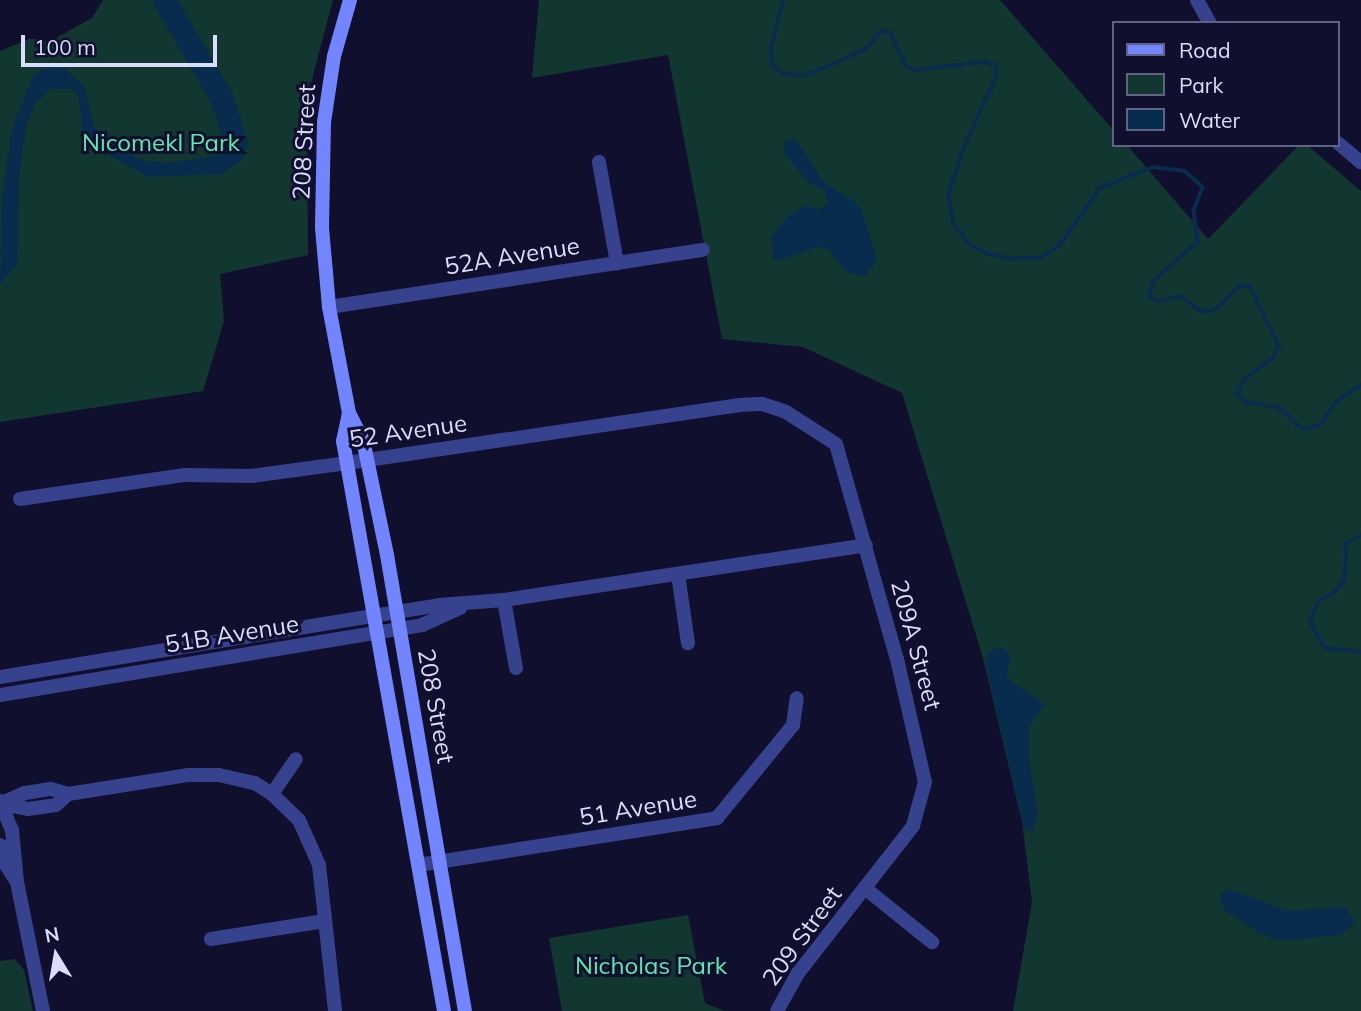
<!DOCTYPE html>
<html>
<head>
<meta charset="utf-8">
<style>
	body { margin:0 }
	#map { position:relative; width:1361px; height:1011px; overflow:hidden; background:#100f2d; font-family:Mulish,sans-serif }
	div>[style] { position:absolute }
	.green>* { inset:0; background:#123730 }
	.water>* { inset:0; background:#072c4e }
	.stream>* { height:3.5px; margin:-1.75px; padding:0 1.75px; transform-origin:1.75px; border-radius:1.75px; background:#072c4e }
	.river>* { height:23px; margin:-11.5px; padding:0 11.5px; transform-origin:11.5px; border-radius:11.5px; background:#072c4e }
	.minor>* { height:14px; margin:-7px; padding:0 7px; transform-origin:7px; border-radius:7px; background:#37428f }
	.tertiary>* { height:14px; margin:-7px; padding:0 7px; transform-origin:7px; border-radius:7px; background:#37428f }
	.secondary>* { height:14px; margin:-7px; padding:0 7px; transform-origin:7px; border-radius:7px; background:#7285ff }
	span { translate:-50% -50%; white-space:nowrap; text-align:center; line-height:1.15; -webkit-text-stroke:6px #100f2d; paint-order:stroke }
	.street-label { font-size:24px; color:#dbddff }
	.park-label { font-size:24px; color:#5de9b0 }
	.legend { position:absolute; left:1112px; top:21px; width:228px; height:126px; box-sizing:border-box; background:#100f2d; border:2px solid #616181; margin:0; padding:9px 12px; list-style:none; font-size:21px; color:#dbddff }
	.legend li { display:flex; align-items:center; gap:14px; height:35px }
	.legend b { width:35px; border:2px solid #616181 }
	.north { position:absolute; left:21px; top:920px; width:70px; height:70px; -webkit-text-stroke:5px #100f2d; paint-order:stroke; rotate:349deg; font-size:19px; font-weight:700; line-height:28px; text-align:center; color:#dbddff }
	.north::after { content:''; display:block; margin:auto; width:24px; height:32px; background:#dbddff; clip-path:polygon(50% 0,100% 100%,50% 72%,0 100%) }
	.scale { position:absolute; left:21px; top:35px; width:196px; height:32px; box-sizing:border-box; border:4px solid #dbddff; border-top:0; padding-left:9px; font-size:21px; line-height:24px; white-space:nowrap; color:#dbddff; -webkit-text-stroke:5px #100f2d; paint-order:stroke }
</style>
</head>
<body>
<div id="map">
	<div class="green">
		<div style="clip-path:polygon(103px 0,333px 0,313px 75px,307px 126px,308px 255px,220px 274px,224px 321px,203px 391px,0 422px,0 51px,29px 39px,54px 39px,92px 18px)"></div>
		<div style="clip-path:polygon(539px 0,1000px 0,1114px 131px,1114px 145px,1127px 145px,1208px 239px,1299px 145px,1307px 145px,1361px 191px,1361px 1011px,1013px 1011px,1032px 902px,1022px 822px,983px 658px,902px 393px,803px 347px,722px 339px,668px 55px,532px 78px)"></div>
		<div style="clip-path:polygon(688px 915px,705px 1003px,724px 1011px,562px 1011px,549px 938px)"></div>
		<div style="clip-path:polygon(15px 959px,24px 970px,33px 1011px,0 1011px,0 961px)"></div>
	</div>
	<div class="water">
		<div style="clip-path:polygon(56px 67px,66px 69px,84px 86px,94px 127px,123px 152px,145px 161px,167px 163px,218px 156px,228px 145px,218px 115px,229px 115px,241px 140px,244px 159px,221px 174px,149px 177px,90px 145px,83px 134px,78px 95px,71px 89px,51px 89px,35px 104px,26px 126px,19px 177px,18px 255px,16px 266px,0 284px,2px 198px,12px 128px,32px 78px,43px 69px)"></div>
		<div style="clip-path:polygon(795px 138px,824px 183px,854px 201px,861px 210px,877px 259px,865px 276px,847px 273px,830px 251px,818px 246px,782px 260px,773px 259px,771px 238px,788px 216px,806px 205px,816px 210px,829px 204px,824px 190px,807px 182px,784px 152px,785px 142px)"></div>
		<div style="clip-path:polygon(1001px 647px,1010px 655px,1007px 678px,1045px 705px,1029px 726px,1029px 759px,1038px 817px,1031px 832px,1024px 828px,986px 665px,989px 651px)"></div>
		<div style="clip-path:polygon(1229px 889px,1287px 911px,1345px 907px,1355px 923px,1340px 935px,1283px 941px,1263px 935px,1224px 910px,1220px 895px)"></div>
	</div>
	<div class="stream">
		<div style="left:784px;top:0;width:51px;rotate:104.9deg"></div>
		<div style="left:771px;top:49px;width:18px;rotate:81deg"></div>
		<div style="left:774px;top:67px;width:11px;rotate:38deg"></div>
		<div style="left:783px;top:74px;width:22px;rotate:3deg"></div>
		<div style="left:805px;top:75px;width:23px;rotate:-20deg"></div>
		<div style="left:827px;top:67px;width:44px;rotate:-25.4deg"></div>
		<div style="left:867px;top:48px;width:23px;rotate:-50deg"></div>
		<div style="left:882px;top:30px;width:9px;rotate:18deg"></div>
		<div style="left:891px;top:33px;width:36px;rotate:66deg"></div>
		<div style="left:906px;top:66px;width:11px;rotate:22deg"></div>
		<div style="left:916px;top:70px;width:67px;rotate:-6.8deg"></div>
		<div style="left:983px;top:62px;width:13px;rotate:13deg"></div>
		<div style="left:996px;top:65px;width:11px;rotate:85deg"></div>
		<div style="left:997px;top:76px;width:79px;rotate:114.6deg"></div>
		<div style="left:964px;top:148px;width:48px;rotate:108.1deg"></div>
		<div style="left:949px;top:194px;width:28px;rotate:82deg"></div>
		<div style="left:953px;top:222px;width:27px;rotate:54deg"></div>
		<div style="left:969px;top:244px;width:21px;rotate:28deg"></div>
		<div style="left:988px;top:254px;width:26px;rotate:11deg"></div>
		<div style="left:1014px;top:259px;width:28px;rotate:-4deg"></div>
		<div style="left:1042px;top:257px;width:22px;rotate:-34deg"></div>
		<div style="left:1060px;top:245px;width:70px;rotate:-54.9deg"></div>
		<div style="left:1100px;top:188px;width:57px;rotate:-21.6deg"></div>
		<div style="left:1153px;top:167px;width:32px;rotate:7deg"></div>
		<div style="left:1185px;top:171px;width:24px;rotate:42deg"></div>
		<div style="left:1203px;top:187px;width:25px;rotate:111deg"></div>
		<div style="left:1194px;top:210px;width:32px;rotate:83deg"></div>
		<div style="left:1198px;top:242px;width:59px;rotate:138.4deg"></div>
		<div style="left:1154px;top:281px;width:17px;rotate:107deg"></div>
		<div style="left:1149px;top:297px;width:10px;rotate:24deg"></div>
		<div style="left:1158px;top:301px;width:24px;rotate:-12deg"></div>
		<div style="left:1181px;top:296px;width:25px;rotate:37deg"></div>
		<div style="left:1201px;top:311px;width:7px;rotate:8deg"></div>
		<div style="left:1208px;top:312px;width:12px;rotate:-24deg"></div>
		<div style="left:1219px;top:307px;width:29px;rotate:-46deg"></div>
		<div style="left:1239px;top:286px;width:11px"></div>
		<div style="left:1250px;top:286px;width:67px;rotate:64.2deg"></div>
		<div style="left:1279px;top:346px;width:13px;rotate:113deg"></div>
		<div style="left:1274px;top:358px;width:36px;rotate:144deg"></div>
		<div style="left:1245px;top:379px;width:16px;rotate:117deg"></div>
		<div style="left:1238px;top:393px;width:11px;rotate:52deg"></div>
		<div style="left:1245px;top:402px;width:36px;rotate:9deg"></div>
		<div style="left:1281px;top:408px;width:30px;rotate:44deg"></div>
		<div style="left:1303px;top:429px;width:16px;rotate:-11deg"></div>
		<div style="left:1319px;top:426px;width:28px;rotate:-55deg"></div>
		<div style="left:1335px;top:403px;width:32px;rotate:-35deg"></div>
		<div style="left:1361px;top:536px;width:16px;rotate:153deg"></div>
		<div style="left:1347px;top:543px;width:37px;rotate:93deg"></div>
		<div style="left:1345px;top:580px;width:18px;rotate:128deg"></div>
		<div style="left:1334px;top:594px;width:15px;rotate:157deg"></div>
		<div style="left:1320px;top:600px;width:24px;rotate:114deg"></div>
		<div style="left:1310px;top:622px;width:30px;rotate:60deg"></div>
		<div style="left:1325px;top:648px;width:36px;rotate:6deg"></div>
	</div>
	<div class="river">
		<div style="left:164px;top:0;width:113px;rotate:59.6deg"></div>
		<div style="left:221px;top:97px;width:48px;rotate:71.9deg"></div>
	</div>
	<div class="minor">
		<div style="left:1197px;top:0;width:26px;rotate:61deg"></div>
		<div style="left:1338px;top:143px;width:30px;rotate:40deg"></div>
		<div style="left:599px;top:162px;width:103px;rotate:79.9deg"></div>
		<div style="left:329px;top:307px;width:378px;rotate:-8.7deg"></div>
		<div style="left:20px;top:499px;width:167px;rotate:-8.3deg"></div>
		<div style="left:185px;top:475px;width:66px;rotate:0.9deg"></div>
		<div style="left:251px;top:476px;width:97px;rotate:-7.7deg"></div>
		<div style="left:678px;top:574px;width:70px;rotate:81.8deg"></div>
		<div style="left:504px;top:600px;width:69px;rotate:80deg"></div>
		<div style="left:272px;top:794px;width:42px;rotate:-55.6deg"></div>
		<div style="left:0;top:804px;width:27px;rotate:-24deg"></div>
		<div style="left:25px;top:793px;width:26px;rotate:-9deg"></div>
		<div style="left:51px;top:789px;width:18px;rotate:16deg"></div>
		<div style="left:68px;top:794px;width:121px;rotate:-9deg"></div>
		<div style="left:188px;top:775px;width:31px"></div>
		<div style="left:219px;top:775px;width:37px;rotate:13deg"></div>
		<div style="left:255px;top:783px;width:20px;rotate:33deg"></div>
		<div style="left:272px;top:794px;width:37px;rotate:44deg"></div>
		<div style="left:299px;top:820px;width:49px;rotate:66deg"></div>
		<div style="left:319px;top:865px;width:147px;rotate:83.7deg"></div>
		<div style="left:0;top:804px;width:28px;rotate:10deg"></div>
		<div style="left:28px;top:809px;width:28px;rotate:-8deg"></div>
		<div style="left:56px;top:805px;width:16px;rotate:-43deg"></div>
		<div style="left:418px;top:865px;width:303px;rotate:-8.9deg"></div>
		<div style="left:717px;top:818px;width:120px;rotate:-50.7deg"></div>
		<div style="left:793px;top:725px;width:27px;rotate:-82deg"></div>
		<div style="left:866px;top:889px;width:85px;rotate:38.8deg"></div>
		<div style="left:211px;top:939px;width:115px;rotate:-9deg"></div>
	</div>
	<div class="tertiary">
		<div style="left:347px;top:463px;width:397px;rotate:-8.4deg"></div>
		<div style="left:740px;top:405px;width:22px;rotate:-3deg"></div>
		<div style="left:762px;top:404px;width:25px;rotate:18deg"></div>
		<div style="left:786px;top:412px;width:59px;rotate:32.6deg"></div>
		<div style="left:836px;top:444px;width:223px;rotate:74.2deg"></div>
		<div style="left:897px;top:659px;width:126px;rotate:77.2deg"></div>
		<div style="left:925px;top:782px;width:46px;rotate:105.3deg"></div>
		<div style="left:913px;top:826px;width:187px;rotate:128deg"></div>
		<div style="left:798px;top:973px;width:43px;rotate:118.9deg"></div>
		<div style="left:0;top:677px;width:445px;rotate:-9.3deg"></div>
		<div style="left:439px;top:605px;width:65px;rotate:-4.4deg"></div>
		<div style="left:504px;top:600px;width:366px;rotate:-8.6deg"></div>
		<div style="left:0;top:695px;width:428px;rotate:-9.4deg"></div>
		<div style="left:422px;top:625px;width:42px;rotate:-24.1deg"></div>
		<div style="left:0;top:801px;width:31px;rotate:68deg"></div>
		<div style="left:12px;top:830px;width:52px;rotate:84.5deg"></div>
		<div style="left:17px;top:882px;width:132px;rotate:78.6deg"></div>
		<div style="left:0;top:845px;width:17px;rotate:77deg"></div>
		<div style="left:4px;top:862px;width:24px;rotate:57deg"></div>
	</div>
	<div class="secondary">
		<div style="left:350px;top:0;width:58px;rotate:105.9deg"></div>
		<div style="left:334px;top:56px;width:67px;rotate:98.6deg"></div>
		<div style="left:324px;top:122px;width:106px;rotate:91.1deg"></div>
		<div style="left:322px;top:228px;width:79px;rotate:84.9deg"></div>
		<div style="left:329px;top:307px;width:108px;rotate:79.3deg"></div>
		<div style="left:349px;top:413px;width:30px;rotate:63deg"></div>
		<div style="left:363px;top:440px;width:117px;rotate:78.2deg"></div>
		<div style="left:387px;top:555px;width:463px;rotate:80.3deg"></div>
		<div style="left:349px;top:413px;width:29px;rotate:102deg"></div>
		<div style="left:343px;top:441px;width:579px;rotate:79.95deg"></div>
	</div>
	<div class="street-label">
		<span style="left:304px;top:142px;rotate:-87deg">208 Street</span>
		<span style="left:512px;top:256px;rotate:-9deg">52A Avenue</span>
		<span style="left:408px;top:431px;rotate:-8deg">52 Avenue</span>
		<span style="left:232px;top:634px;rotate:-9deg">51B Avenue</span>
		<span style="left:916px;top:645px;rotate:75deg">209A Street</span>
		<span style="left:436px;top:706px;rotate:80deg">208 Street</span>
		<span style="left:638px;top:808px;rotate:-9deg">51 Avenue</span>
		<span style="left:802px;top:936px;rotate:-54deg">209 Street</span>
	</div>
	<div class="park-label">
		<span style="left:161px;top:143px">Nicomekl Park</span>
		<span style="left:651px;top:966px">Nicholas Park</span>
	</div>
	<ul class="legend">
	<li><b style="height:9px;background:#7285ff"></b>Road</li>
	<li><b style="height:19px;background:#123730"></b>Park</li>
	<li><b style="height:19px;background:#072c4e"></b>Water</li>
	</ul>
	<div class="north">N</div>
	<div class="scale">100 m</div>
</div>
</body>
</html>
